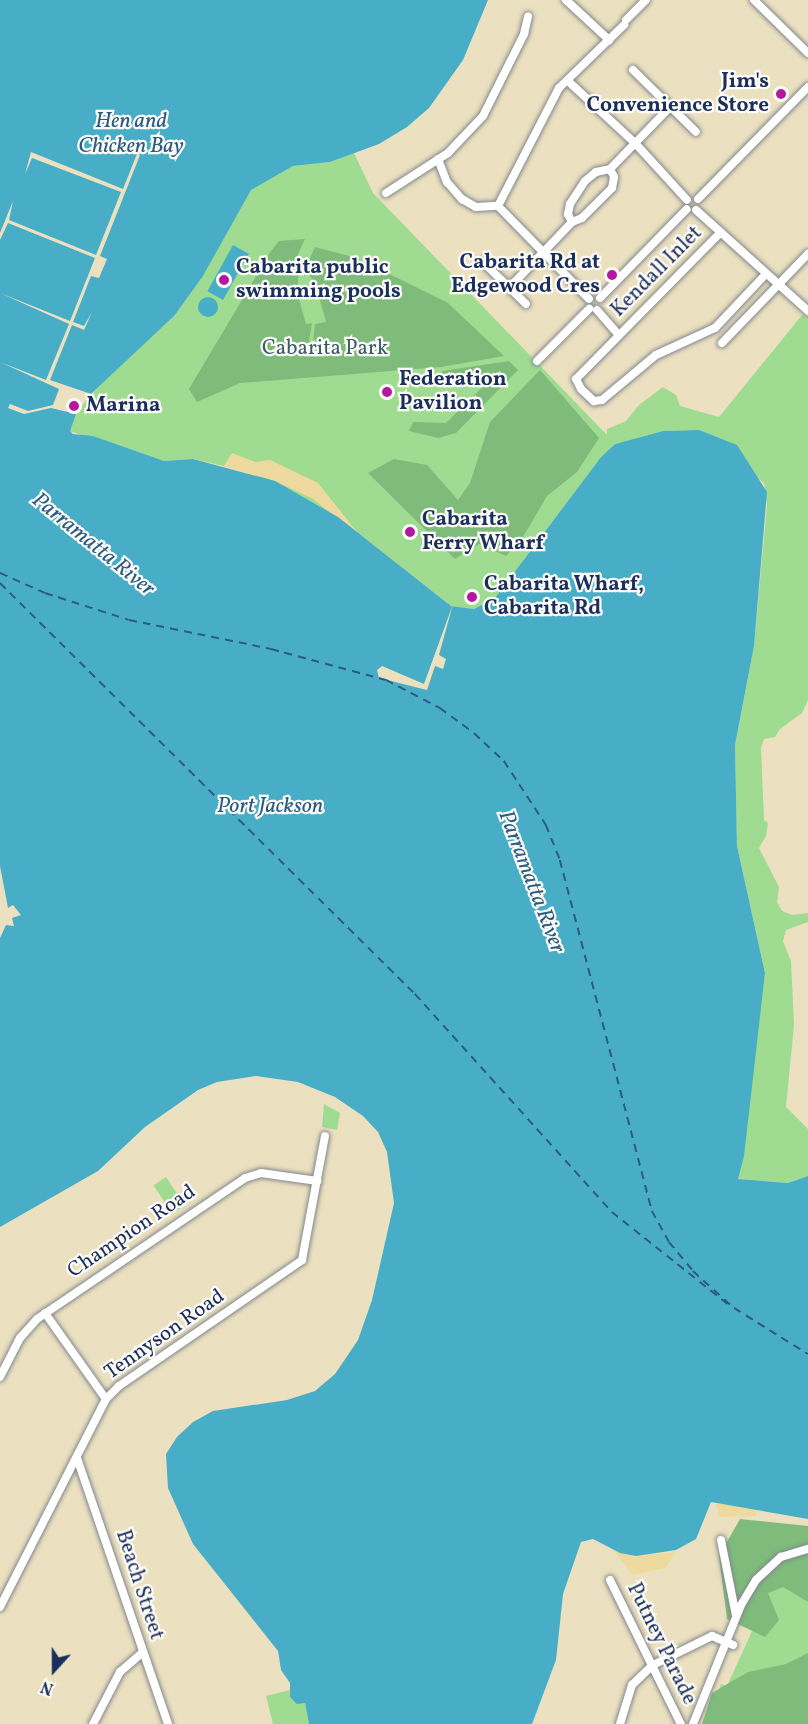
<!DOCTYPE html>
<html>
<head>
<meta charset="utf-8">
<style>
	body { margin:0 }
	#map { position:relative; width:808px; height:1724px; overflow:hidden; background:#ebe1c0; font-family:Vollkorn,serif }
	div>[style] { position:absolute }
	.green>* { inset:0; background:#9fdc91; transform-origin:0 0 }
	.forest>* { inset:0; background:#7fbc7b }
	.sand>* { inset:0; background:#eeda9e }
	.water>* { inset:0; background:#48aec7; transform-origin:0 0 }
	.round { border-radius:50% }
	.pier>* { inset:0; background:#ebe1c0 }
	.ferry>* { height:1.5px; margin-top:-0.75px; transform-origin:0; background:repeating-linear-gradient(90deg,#2b5b83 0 8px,transparent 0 14px) }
	.roads { filter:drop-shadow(0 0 2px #83888f) drop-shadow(0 0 2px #83888f) }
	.minor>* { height:8px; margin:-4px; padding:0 4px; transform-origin:4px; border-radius:4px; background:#fff }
	.dots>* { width:16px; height:16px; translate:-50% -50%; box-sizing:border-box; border:3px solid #fdfcf7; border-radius:50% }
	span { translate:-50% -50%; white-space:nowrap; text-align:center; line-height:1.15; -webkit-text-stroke:4.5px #fdfcf7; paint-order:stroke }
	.poi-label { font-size:21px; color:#1b2f5e; font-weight:700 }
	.right { translate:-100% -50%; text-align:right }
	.left { translate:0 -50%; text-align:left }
	.street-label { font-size:21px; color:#1b2f5e }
	.park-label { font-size:21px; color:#3c5a6b }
	.water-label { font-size:22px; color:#2b5b83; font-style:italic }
	.north { position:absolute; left:24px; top:1640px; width:60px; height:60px; -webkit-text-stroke:4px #fdfcf7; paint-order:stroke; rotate:201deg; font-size:16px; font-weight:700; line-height:24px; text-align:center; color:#1b2f5e }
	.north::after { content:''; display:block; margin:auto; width:21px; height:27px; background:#1b2f5e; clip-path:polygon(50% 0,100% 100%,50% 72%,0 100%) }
</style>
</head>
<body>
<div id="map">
	<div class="green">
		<div style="clip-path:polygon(354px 153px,373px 193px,607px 435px,607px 429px,626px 421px,639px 405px,663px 387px,676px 395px,680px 406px,719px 417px,802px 315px,808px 317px,808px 700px,802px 713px,780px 729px,775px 737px,764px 739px,761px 748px,764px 820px,768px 823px,766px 836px,759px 848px,779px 887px,777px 902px,782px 911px,792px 915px,808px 913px,808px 922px,786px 930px,783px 941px,791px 961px,794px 1025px,786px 1107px,808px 1129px,808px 1176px,788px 1183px,738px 1179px,765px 973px,737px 846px,735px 745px,754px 646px,767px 505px,764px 483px,699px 430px,663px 431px,615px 444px,601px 457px,495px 598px,474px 609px,451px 606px,338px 517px,250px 472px,193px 459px,164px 461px,69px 431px,76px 414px,106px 377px,175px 315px,203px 276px,250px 190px,293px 166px,330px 162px)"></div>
		<div style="clip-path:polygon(324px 1104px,340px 1113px,337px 1130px,322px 1127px)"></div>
		<div style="left:166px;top:1177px;width:34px;height:15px;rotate:56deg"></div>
		<div style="clip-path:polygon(808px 1554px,808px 1724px,707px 1724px,721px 1684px,727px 1686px,763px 1607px,754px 1600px)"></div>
		<div style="clip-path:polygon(290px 1690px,290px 1697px,305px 1703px,309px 1724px,273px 1724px,266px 1696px)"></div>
	</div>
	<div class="forest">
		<div style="clip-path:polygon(305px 239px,298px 254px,298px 295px,306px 324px,312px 323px,309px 341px,313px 341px,315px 324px,326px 322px,315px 283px,305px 269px,315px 247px,357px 258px,448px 303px,504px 356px,441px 367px,240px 383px,197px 402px,189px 389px,271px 251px,279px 241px)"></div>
		<div style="clip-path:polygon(509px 361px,518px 370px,456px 433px,438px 438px,409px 431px,413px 422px,446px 423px,496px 374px,441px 377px,442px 371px)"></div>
		<div style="clip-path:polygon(540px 370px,599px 438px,577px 472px,547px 496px,520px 542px,506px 556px,479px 544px,455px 559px,368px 473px,394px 459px,427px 465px,458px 500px,470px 483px,490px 422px)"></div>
		<div style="clip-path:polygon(740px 1519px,808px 1526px,808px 1602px,783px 1587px,768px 1593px,779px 1620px,765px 1637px,727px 1619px,719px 1556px)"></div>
		<div style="clip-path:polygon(808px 1653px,808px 1724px,702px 1724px,712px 1693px,748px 1672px,786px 1664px)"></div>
	</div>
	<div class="sand">
		<div style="clip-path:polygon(232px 453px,255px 462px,270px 460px,318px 483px,361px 537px,313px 499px,275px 481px,224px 466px)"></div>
		<div style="clip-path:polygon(715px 1502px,719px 1502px,758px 1510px,755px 1516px,720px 1517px)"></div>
		<div style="clip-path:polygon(613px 1550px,636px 1556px,677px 1552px,665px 1568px,633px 1575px)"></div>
	</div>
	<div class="water">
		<div style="clip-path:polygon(0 0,488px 0,463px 60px,429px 108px,407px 127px,379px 144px,330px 162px,293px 166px,251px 190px,203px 276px,175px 315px,93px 392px,76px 414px,70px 431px,73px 434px,93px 436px,164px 461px,193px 459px,275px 481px,338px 517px,451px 606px,474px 609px,495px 598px,601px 457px,615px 444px,663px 431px,699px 430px,737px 445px,767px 492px,754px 646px,735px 745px,737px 846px,765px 973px,744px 1156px,738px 1179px,788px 1183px,808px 1176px,808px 1519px,711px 1502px,696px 1539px,676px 1550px,636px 1556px,620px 1553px,593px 1539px,581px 1542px,563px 1594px,556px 1660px,532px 1724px,309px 1724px,305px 1703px,297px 1704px,290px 1697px,290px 1683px,281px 1670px,278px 1651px,193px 1544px,168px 1488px,166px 1454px,177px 1437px,193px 1422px,213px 1411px,287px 1400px,315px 1391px,335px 1374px,358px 1340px,372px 1300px,394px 1203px,387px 1152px,378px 1132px,363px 1116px,335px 1097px,298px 1082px,256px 1076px,217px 1082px,198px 1090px,145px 1127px,98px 1171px,0 1227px,0 938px,6px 925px,14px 926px,12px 918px,21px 915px,13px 905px,8px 908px,0 866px)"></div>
		<div style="left:233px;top:245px;width:18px;height:53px;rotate:29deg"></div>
		<div class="round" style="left:198px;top:297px;width:20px;height:20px"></div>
	</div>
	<div class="pier">
		<div style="clip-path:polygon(31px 152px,123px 189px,137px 154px,140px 155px,100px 256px,107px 259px,99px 278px,91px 276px,73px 322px,84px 326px,92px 312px,84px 330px,72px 325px,50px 380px,91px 394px,76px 414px,51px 408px,24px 414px,8px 408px,10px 404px,28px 411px,53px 405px,59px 389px,0 362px,46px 380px,69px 324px,0 293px,70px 321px,95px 258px,8px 223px,0 240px,0 233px,13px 201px,9px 220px,96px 255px,121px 192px,32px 158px,25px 174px)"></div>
		<div style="clip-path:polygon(453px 604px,439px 655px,446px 659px,443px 669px,435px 666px,427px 690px,379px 678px,377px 670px,382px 666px,424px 684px)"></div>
	</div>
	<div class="ferry">
		<div style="left:0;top:573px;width:49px;rotate:24deg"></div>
		<div style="left:45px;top:593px;width:88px;rotate:17.8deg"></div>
		<div style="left:129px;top:620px;width:145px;rotate:11.5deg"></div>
		<div style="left:271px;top:649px;width:119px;rotate:15.1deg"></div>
		<div style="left:386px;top:680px;width:61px;rotate:27.4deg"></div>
		<div style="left:440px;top:708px;width:42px;rotate:36.3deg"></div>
		<div style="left:474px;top:733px;width:41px;rotate:43deg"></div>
		<div style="left:504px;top:761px;width:77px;rotate:56.7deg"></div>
		<div style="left:546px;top:825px;width:38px;rotate:68deg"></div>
		<div style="left:560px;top:860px;width:363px;rotate:75.3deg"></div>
		<div style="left:652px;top:1211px;width:35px;rotate:61deg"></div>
		<div style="left:669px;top:1242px;width:38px;rotate:50deg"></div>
		<div style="left:693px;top:1271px;width:55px;rotate:42.1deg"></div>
		<div style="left:734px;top:1308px;width:87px;rotate:31.9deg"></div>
		<div style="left:0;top:583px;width:584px;rotate:44.72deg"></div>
		<div style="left:415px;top:994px;width:294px;rotate:47.9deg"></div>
		<div style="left:612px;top:1212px;width:149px;rotate:38.5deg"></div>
	</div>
	<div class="roads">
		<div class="minor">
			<div style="left:566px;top:0;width:59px;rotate:42.9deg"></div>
			<div style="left:754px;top:0;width:76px;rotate:44.5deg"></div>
			<div style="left:626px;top:20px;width:28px;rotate:-45deg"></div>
			<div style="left:633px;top:70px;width:88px;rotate:44.5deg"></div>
			<div style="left:568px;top:81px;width:91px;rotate:42.8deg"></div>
			<div style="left:635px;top:143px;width:77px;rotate:47.6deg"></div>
			<div style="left:438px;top:159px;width:25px;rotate:69deg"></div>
			<div style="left:447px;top:182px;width:23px;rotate:49deg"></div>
			<div style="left:462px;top:199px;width:16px;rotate:30deg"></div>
			<div style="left:476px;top:207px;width:22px;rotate:-3deg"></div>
			<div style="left:610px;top:169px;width:9px;rotate:63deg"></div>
			<div style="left:614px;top:177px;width:11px;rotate:100deg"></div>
			<div style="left:612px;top:188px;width:42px;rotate:135deg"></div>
			<div style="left:582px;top:218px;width:11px;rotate:158deg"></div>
			<div style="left:572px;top:222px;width:9px;rotate:-117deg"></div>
			<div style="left:568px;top:214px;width:10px;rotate:-79deg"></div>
			<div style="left:570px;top:204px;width:27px;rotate:-57deg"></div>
			<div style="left:585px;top:181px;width:14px;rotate:-39deg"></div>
			<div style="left:596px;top:172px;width:14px;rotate:-12deg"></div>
			<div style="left:610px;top:169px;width:86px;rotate:-45.9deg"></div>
			<div style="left:386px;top:193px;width:74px;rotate:-32.8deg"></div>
			<div style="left:448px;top:153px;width:51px;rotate:-46.6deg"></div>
			<div style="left:483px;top:116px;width:92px;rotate:-63.4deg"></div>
			<div style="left:524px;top:34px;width:18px;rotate:-77deg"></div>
			<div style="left:698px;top:199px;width:157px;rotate:-45.5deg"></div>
			<div style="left:498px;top:206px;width:133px;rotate:-62.7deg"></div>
			<div style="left:559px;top:88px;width:91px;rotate:-44.1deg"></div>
			<div style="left:498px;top:206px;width:130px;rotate:45.6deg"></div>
			<div style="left:696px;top:210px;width:151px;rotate:42deg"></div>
			<div style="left:720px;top:233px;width:205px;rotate:134.6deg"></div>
			<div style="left:576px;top:379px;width:11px;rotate:63deg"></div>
			<div style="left:581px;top:389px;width:18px;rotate:43deg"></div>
			<div style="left:594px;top:401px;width:8px;rotate:-7deg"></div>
			<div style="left:602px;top:400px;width:70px;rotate:-39.8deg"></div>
			<div style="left:656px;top:355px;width:65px;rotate:-24.6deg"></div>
			<div style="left:715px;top:328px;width:73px;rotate:-46.7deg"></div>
			<div style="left:483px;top:262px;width:60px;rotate:44.3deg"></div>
			<div style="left:509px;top:288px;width:91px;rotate:-46.3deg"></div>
			<div style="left:600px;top:298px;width:124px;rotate:-45.7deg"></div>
			<div style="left:597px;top:310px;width:33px;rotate:49deg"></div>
			<div style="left:722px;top:343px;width:124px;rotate:-46deg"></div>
			<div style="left:537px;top:361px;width:74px;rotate:-45deg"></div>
			<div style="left:45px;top:1313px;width:105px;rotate:54.7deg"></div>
			<div style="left:0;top:1377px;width:44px;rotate:-62.9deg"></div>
			<div style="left:20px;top:1338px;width:25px;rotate:-48deg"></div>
			<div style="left:37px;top:1319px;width:251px;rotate:-34.1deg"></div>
			<div style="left:245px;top:1178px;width:17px;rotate:-17deg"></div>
			<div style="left:261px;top:1173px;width:57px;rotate:8.1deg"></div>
			<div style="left:77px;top:1458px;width:281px;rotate:71.1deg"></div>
			<div style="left:721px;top:1540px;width:77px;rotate:78.8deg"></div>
			<div style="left:610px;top:1580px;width:161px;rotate:63.8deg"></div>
			<div style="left:0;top:1607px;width:233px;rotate:-63deg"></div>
			<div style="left:106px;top:1399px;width:18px;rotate:-45deg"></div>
			<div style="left:119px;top:1386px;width:222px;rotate:-34.5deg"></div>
			<div style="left:302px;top:1260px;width:126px;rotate:-79.5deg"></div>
			<div style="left:93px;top:1724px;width:59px;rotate:-62.6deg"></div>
			<div style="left:120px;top:1672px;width:29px;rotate:-41deg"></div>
			<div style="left:620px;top:1724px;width:41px;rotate:-72.9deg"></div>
			<div style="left:632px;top:1685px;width:29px;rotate:-44deg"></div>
			<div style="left:653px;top:1665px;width:66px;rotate:-26.2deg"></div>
			<div style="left:712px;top:1636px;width:23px;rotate:23deg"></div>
			<div style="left:693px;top:1724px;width:128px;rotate:-68deg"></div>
			<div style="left:741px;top:1605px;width:29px;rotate:-59deg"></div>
			<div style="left:756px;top:1580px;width:34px;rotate:-43deg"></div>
			<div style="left:781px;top:1557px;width:28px;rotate:-17deg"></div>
		</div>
	</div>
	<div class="dots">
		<div style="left:781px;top:94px;background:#b5179e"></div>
		<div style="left:612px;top:275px;background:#b5179e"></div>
		<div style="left:224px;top:280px;background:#b5179e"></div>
		<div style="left:387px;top:392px;background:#b5179e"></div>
		<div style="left:74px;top:406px;background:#b5179e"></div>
		<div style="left:410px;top:532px;background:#b5179e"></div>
		<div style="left:472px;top:597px;background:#b5179e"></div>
	</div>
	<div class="poi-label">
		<span class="right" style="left:769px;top:94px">Jim's<br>Convenience Store</span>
		<span class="right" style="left:600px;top:275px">Cabarita Rd at<br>Edgewood Cres</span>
		<span class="left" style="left:236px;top:280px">Cabarita public<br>swimming pools</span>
		<span class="left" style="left:399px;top:392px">Federation<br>Pavilion</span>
		<span class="left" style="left:86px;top:406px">Marina</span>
		<span class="left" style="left:422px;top:532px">Cabarita<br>Ferry Wharf</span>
		<span class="left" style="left:484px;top:597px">Cabarita Wharf,<br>Cabarita Rd</span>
	</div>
	<div class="street-label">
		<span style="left:657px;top:272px;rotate:-45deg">Kendall Inlet</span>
		<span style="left:132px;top:1232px;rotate:-34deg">Champion Road</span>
		<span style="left:165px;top:1335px;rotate:-35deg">Tennyson Road</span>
		<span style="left:139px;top:1585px;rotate:72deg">Beach Street</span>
		<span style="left:661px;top:1644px;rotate:64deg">Putney Parade</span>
	</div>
	<div class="park-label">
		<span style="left:325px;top:349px">Cabarita Park</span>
	</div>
	<div class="water-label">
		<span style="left:131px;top:134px">Hen and<br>Chicken Bay</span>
		<span style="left:93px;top:545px;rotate:39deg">Parramatta River</span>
		<span style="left:270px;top:807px">Port Jackson</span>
		<span style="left:531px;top:882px;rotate:69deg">Parramatta River</span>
	</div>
	<div class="north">N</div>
</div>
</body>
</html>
